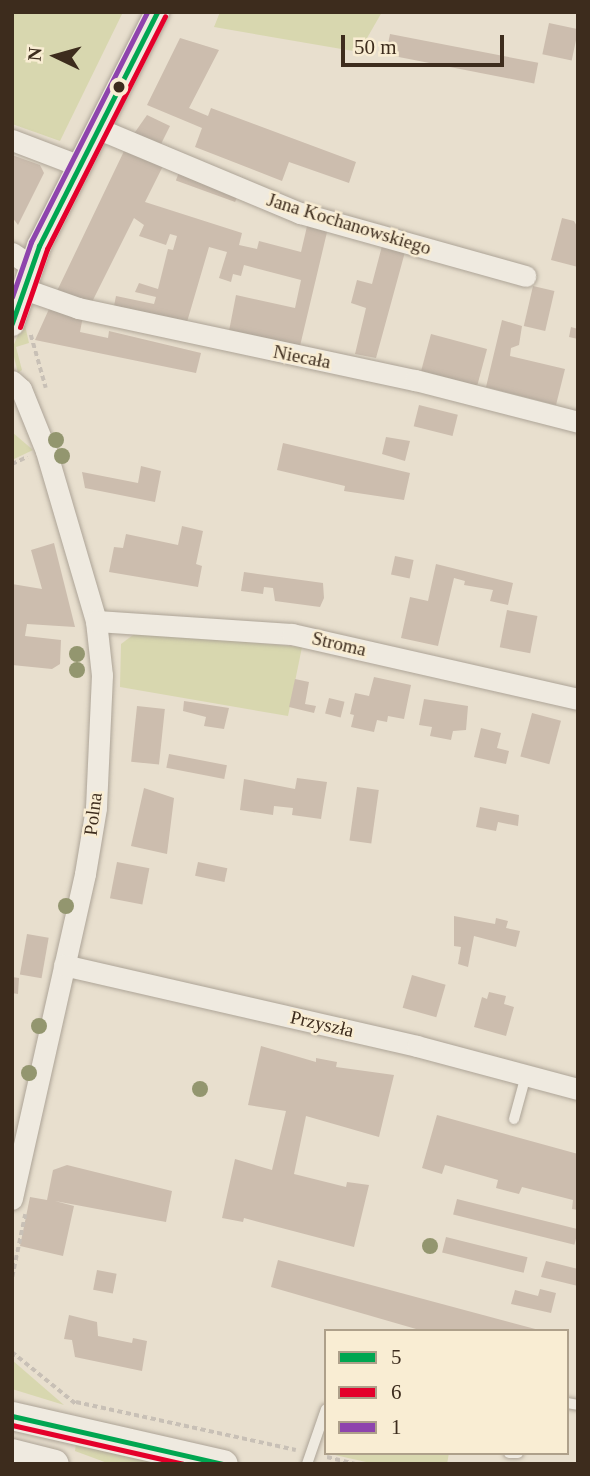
<!DOCTYPE html>
<html>
<head>
<meta charset="utf-8">
<style>
	body { margin:0 }
	#map { position:relative; width:590px; height:1476px; overflow:hidden; background:#e8dfce; font-family:Georgia,serif }
	div>[style] { position:absolute }
	.green>* { inset:0; background:#d8d7af }
	.building>* { inset:0; background:#ccbdae; transform-origin:0 0 }
	.path>* { height:3.5px; margin-top:-1.75px; transform-origin:0; background:repeating-linear-gradient(90deg,#c8c0b6 0 5px,transparent 0 8.5px) }
	.roads { filter:drop-shadow(0 0 2px #ada497) drop-shadow(0 0 2px #ada497) }
	.service>* { height:10px; margin:-5px; padding:0 5px; transform-origin:5px; border-radius:5px; background:#efeae0 }
	.minor>* { height:21px; margin:-10.5px; padding:0 10.5px; transform-origin:10.5px; border-radius:10.5px; background:#efeae0 }
	.tertiary>* { height:24px; margin:-12px; padding:0 12px; transform-origin:12px; border-radius:12px; background:#efeae0 }
	.secondary>* { height:28px; margin:-14px; padding:0 14px; transform-origin:14px; border-radius:14px; background:#efeae0 }
	.bus-1>* { height:5px; margin:-2.5px; padding:0 2.5px; transform-origin:2.5px; border-radius:2.5px; background:#00a651 }
	.bus-2>* { height:5px; margin:-2.5px; padding:0 2.5px; transform-origin:2.5px; border-radius:2.5px; background:#e4002b }
	.bus-3>* { height:5px; margin:-2.5px; padding:0 2.5px; transform-origin:2.5px; border-radius:2.5px; background:#8e44ad }
	.trees>* { width:16px; height:16px; margin:-8px; border-radius:50%; background:#93966f }
	.dots>* { width:19px; height:19px; translate:-50% -50%; box-sizing:border-box; border:4px solid #f9edd3; border-radius:50% }
	span { translate:-50% -50%; white-space:nowrap; text-align:center; line-height:1.15; -webkit-text-stroke:5px #f9edd3; paint-order:stroke }
	.street-label { font-size:19px; color:#3d2c1d }
	.frame { position:absolute; inset:0; border:14px solid #3d2c1d; pointer-events:none }
	.legend { position:absolute; left:324px; top:1329px; width:245px; height:126px; box-sizing:border-box; background:#f9edd3; border:2px solid #aea08a; margin:0; padding:9px 12px; list-style:none; font-size:21px; color:#3d2c1d }
	.legend li { display:flex; align-items:center; gap:14px; height:35px }
	.legend b { width:35px; border:2px solid #aea08a }
	.north { position:absolute; left:21px; top:21px; width:70px; height:70px; -webkit-text-stroke:5px #f9edd3; paint-order:stroke; rotate:275deg; font-size:19px; font-weight:700; line-height:28px; text-align:center; color:#3d2c1d }
	.north::after { content:''; display:block; margin:auto; width:24px; height:32px; background:#3d2c1d; clip-path:polygon(50% 0,100% 100%,50% 72%,0 100%) }
	.scale { position:absolute; left:341px; top:35px; width:163px; height:32px; box-sizing:border-box; border:4px solid #3d2c1d; border-top:0; padding-left:9px; font-size:21px; line-height:24px; white-space:nowrap; color:#3d2c1d; -webkit-text-stroke:5px #f9edd3; paint-order:stroke }
</style>
</head>
<body>
<div id="map">
	<div class="green">
		<div style="clip-path:polygon(12px 12px,123px 12px,60px 141px,12px 124px)"></div>
		<div style="clip-path:polygon(220px 12px,382px 12px,359px 52px,214px 27px)"></div>
		<div style="clip-path:polygon(24px 321px,29px 343px,16px 347px,22px 370px,18px 373px,12px 349px)"></div>
		<div style="clip-path:polygon(12px 432px,33px 450px,12px 460px)"></div>
		<div style="clip-path:polygon(137px 632px,302px 647px,288px 716px,120px 687px,121px 644px)"></div>
		<div style="clip-path:polygon(12px 1360px,64px 1405px,12px 1389px)"></div>
		<div style="clip-path:polygon(76px 1444px,163px 1464px,110px 1464px,75px 1451px)"></div>
		<div style="clip-path:polygon(326px 1453px,449px 1453px,447px 1464px,375px 1464px)"></div>
	</div>
	<div class="building">
		<div style="left:549px;top:23px;width:30px;height:32px;rotate:12deg"></div>
		<div style="left:390px;top:34px;width:151px;height:21px;rotate:11deg"></div>
		<div style="clip-path:polygon(180px 38px,219px 50px,189px 108px,208px 116px,211px 108px,356px 162px,349px 183px,289px 162px,282px 181px,195px 147px,202px 128px,147px 105px)"></div>
		<div style="clip-path:polygon(147px 115px,170px 126px,159px 148px,133px 135px)"></div>
		<div style="clip-path:polygon(125px 149px,163px 166px,145px 202px,242px 233px,239px 245px,257px 249px,259px 241px,301px 252px,308px 222px,328px 228px,300px 346px,229px 331px,236px 295px,295px 308px,301px 280px,244px 265px,241px 276px,233px 274px,231px 282px,219px 278px,227px 252px,209px 247px,187px 322px,114px 306px,116px 296px,154px 304px,156px 297px,135px 292px,139px 283px,158px 289px,168px 249px,173px 250px,177px 236px,170px 234px,166px 245px,139px 236px,144px 225px,134px 218px,92px 302px,56px 293px)"></div>
		<div style="clip-path:polygon(12px 155px,40px 165px,44px 173px,18px 225px,12px 217px)"></div>
		<div style="left:179px;top:172px;width:63px;height:9px;rotate:20deg"></div>
		<div style="clip-path:polygon(562px 218px,574px 221px,578px 228px,578px 267px,551px 260px)"></div>
		<div style="clip-path:polygon(382px 246px,405px 252px,376px 358px,355px 354px,366px 308px,351px 303px,357px 280px,372px 284px)"></div>
		<div style="left:533px;top:286px;width:22px;height:41px;rotate:13deg"></div>
		<div style="clip-path:polygon(49px 309px,83px 316px,80px 332px,108px 338px,109px 331px,201px 353px,196px 373px,35px 340px)"></div>
		<div style="clip-path:polygon(502px 320px,522px 326px,519px 345px,511px 348px,510px 356px,565px 369px,556px 405px,486px 387px)"></div>
		<div style="clip-path:polygon(571px 327px,578px 329px,578px 339px,569px 337px)"></div>
		<div style="left:431px;top:334px;width:58px;height:38px;rotate:15deg"></div>
		<div style="left:419px;top:405px;width:40px;height:22px;rotate:14deg"></div>
		<div style="clip-path:polygon(386px 437px,410px 441px,405px 461px,382px 454px)"></div>
		<div style="clip-path:polygon(283px 443px,410px 473px,404px 500px,344px 491px,345px 486px,277px 470px)"></div>
		<div style="clip-path:polygon(141px 466px,161px 471px,155px 502px,85px 488px,82px 472px,138px 483px)"></div>
		<div style="clip-path:polygon(182px 526px,203px 531px,196px 564px,202px 566px,198px 587px,109px 572px,114px 547px,123px 548px,126px 534px,178px 545px)"></div>
		<div style="clip-path:polygon(54px 543px,75px 627px,27px 624px,25px 636px,61px 640px,60px 664px,52px 669px,12px 665px,12px 584px,42px 589px,31px 550px)"></div>
		<div style="left:395px;top:556px;width:19px;height:19px;rotate:12deg"></div>
		<div style="clip-path:polygon(436px 564px,513px 583px,508px 605px,490px 601px,493px 590px,464px 585px,465px 581px,454px 578px,438px 646px,401px 638px,410px 597px,428px 601px)"></div>
		<div style="clip-path:polygon(244px 572px,323px 583px,324px 598px,320px 607px,275px 601px,273px 588px,264px 587px,263px 594px,241px 591px)"></div>
		<div style="left:507px;top:610px;width:31px;height:38px;rotate:11deg"></div>
		<div style="clip-path:polygon(374px 677px,411px 685px,404px 719px,388px 716px,387px 722px,377px 720px,374px 732px,351px 727px,354px 715px,350px 714px,355px 693px,369px 696px)"></div>
		<div style="clip-path:polygon(295px 679px,309px 682px,305px 704px,316px 706px,314px 713px,289px 707px)"></div>
		<div style="left:329px;top:698px;width:16px;height:16px;rotate:14deg"></div>
		<div style="clip-path:polygon(424px 699px,468px 706px,466px 730px,453px 731px,451px 740px,430px 736px,432px 727px,419px 725px)"></div>
		<div style="clip-path:polygon(184px 701px,229px 708px,224px 729px,204px 726px,206px 717px,183px 711px)"></div>
		<div style="left:137px;top:706px;width:28px;height:56px;rotate:6deg"></div>
		<div style="left:532px;top:713px;width:30px;height:45px;rotate:15deg"></div>
		<div style="clip-path:polygon(481px 728px,501px 733px,497px 748px,509px 751px,506px 764px,474px 757px)"></div>
		<div style="left:169px;top:754px;width:59px;height:14px;rotate:11deg"></div>
		<div style="clip-path:polygon(297px 778px,327px 782px,321px 819px,292px 815px,293px 808px,274px 806px,273px 815px,240px 810px,244px 779px,295px 789px)"></div>
		<div style="left:357px;top:787px;width:22px;height:54px;rotate:8deg"></div>
		<div style="clip-path:polygon(144px 788px,174px 798px,167px 854px,131px 846px)"></div>
		<div style="clip-path:polygon(480px 807px,519px 815px,518px 826px,498px 822px,496px 831px,476px 827px)"></div>
		<div style="left:117px;top:862px;width:33px;height:37px;rotate:11deg"></div>
		<div style="left:198px;top:862px;width:30px;height:14px;rotate:12deg"></div>
		<div style="clip-path:polygon(454px 916px,495px 924px,496px 918px,508px 921px,506px 928px,520px 931px,516px 947px,474px 936px,468px 967px,458px 964px,461px 947px,454px 946px)"></div>
		<div style="left:27px;top:934px;width:22px;height:41px;rotate:10deg"></div>
		<div style="left:412px;top:975px;width:35px;height:34px;rotate:16deg"></div>
		<div style="clip-path:polygon(12px 977px,19px 978px,18px 994px,12px 993px)"></div>
		<div style="clip-path:polygon(489px 992px,506px 996px,504px 1004px,514px 1007px,506px 1036px,474px 1027px,482px 997px,487px 999px)"></div>
		<div style="clip-path:polygon(261px 1046px,316px 1062px,316px 1058px,337px 1062px,336px 1067px,394px 1075px,379px 1137px,306px 1116px,294px 1174px,346px 1187px,347px 1182px,369px 1185px,354px 1247px,244px 1218px,243px 1222px,222px 1218px,235px 1159px,272px 1170px,286px 1111px,248px 1105px)"></div>
		<div style="clip-path:polygon(437px 1115px,578px 1154px,578px 1210px,572px 1209px,573px 1200px,522px 1187px,519px 1194px,496px 1188px,498px 1180px,445px 1165px,442px 1174px,422px 1168px)"></div>
		<div style="clip-path:polygon(67px 1165px,172px 1191px,166px 1222px,55px 1201px,74px 1206px,63px 1256px,20px 1246px,30px 1197px,47px 1200px,53px 1170px)"></div>
		<div style="left:457px;top:1199px;width:125px;height:16px;rotate:14deg"></div>
		<div style="left:446px;top:1237px;width:84px;height:16px;rotate:14deg"></div>
		<div style="clip-path:polygon(278px 1260px,539px 1330px,539px 1331px,423px 1331px,271px 1287px)"></div>
		<div style="clip-path:polygon(546px 1261px,578px 1269px,578px 1286px,541px 1277px)"></div>
		<div style="left:97px;top:1270px;width:20px;height:20px;rotate:11deg"></div>
		<div style="clip-path:polygon(540px 1289px,556px 1293px,551px 1313px,511px 1304px,515px 1290px,538px 1296px)"></div>
		<div style="clip-path:polygon(69px 1315px,97px 1322px,98px 1336px,132px 1343px,133px 1338px,147px 1341px,142px 1371px,75px 1357px,72px 1340px,64px 1339px)"></div>
	</div>
	<div class="path">
		<div style="left:31px;top:335px;width:55px;rotate:74.2deg"></div>
		<div style="left:12px;top:464px;width:17px;rotate:-25deg"></div>
		<div style="left:12px;top:1277px;width:64px;rotate:-78.3deg"></div>
		<div style="left:12px;top:1352px;width:82px;rotate:39.1deg"></div>
		<div style="left:76px;top:1402px;width:225px;rotate:12.3deg"></div>
		<div style="left:327px;top:1457px;width:30px;rotate:14deg"></div>
	</div>
	<div class="roads">
		<div class="service">
			<div style="left:514px;top:1119px;width:46px;rotate:-74.7deg"></div>
			<div style="left:567px;top:1403px;width:11px;rotate:10deg"></div>
			<div style="left:509px;top:1453px;width:9px"></div>
			<div style="left:307px;top:1464px;width:58px;rotate:-70.9deg"></div>
		</div>
		<div class="minor">
			<div style="left:99px;top:129px;width:218px;rotate:22.7deg"></div>
			<div style="left:300px;top:213px;width:234px;rotate:15.6deg"></div>
			<div style="left:12px;top:140px;width:73px;rotate:20.9deg"></div>
			<div style="left:12px;top:253px;width:14px;rotate:34deg"></div>
			<div style="left:27px;top:290px;width:54px;rotate:19.4deg"></div>
			<div style="left:78px;top:308px;width:345px;rotate:12.1deg"></div>
			<div style="left:415px;top:380px;width:168px;rotate:14.4deg"></div>
			<div style="left:12px;top:381px;width:12px;rotate:42deg"></div>
			<div style="left:21px;top:389px;width:67px;rotate:68deg"></div>
			<div style="left:46px;top:451px;width:177px;rotate:73.6deg"></div>
			<div style="left:96px;top:621px;width:54px;rotate:83.7deg"></div>
			<div style="left:102px;top:675px;width:133px;rotate:92.6deg"></div>
			<div style="left:96px;top:808px;width:67px;rotate:99.5deg"></div>
			<div style="left:85px;top:874px;width:333px;rotate:102.7deg"></div>
			<div style="left:96px;top:621px;width:196px;rotate:3.8deg"></div>
			<div style="left:292px;top:634px;width:293px;rotate:12.8deg"></div>
			<div style="left:64px;top:965px;width:362px;rotate:12.9deg"></div>
			<div style="left:417px;top:1046px;width:167px;rotate:15deg"></div>
		</div>
		<div class="tertiary">
			<div style="left:12px;top:324px;width:83px;rotate:-70.9deg"></div>
			<div style="left:39px;top:246px;width:262px;rotate:-63.2deg"></div>
		</div>
		<div class="secondary">
			<div style="left:12px;top:1416px;width:217px;rotate:12.8deg"></div>
			<div style="left:12px;top:1453px;width:44px;rotate:14.3deg"></div>
		</div>
	</div>
	<div class="bus-1">
		<div style="left:12px;top:323px;width:82px;rotate:-70.7deg"></div>
		<div style="left:39px;top:246px;width:262px;rotate:-63.2deg"></div>
		<div style="left:12px;top:1416px;width:216px;rotate:12.8deg"></div>
	</div>
	<div class="bus-2">
		<div style="left:20px;top:327px;width:83px;rotate:-70.9deg"></div>
		<div style="left:47px;top:249px;width:261px;rotate:-63.1deg"></div>
		<div style="left:12px;top:1425px;width:175px;rotate:12.8deg"></div>
	</div>
	<div class="bus-3">
		<div style="left:12px;top:297px;width:58px;rotate:-70.9deg"></div>
		<div style="left:31px;top:242px;width:258px;rotate:-63.2deg"></div>
	</div>
	<div class="trees">
		<div style="left:56px;top:440px"></div>
		<div style="left:62px;top:456px"></div>
		<div style="left:77px;top:654px"></div>
		<div style="left:77px;top:670px"></div>
		<div style="left:66px;top:906px"></div>
		<div style="left:39px;top:1026px"></div>
		<div style="left:29px;top:1073px"></div>
		<div style="left:200px;top:1089px"></div>
		<div style="left:430px;top:1246px"></div>
	</div>
	<div class="dots">
		<div style="left:119px;top:87px;background:#3d2c1d"></div>
	</div>
	<div class="street-label">
		<span style="left:349px;top:224px;rotate:17deg">Jana Kochanowskiego</span>
		<span style="left:302px;top:357px;rotate:11deg">Niecała</span>
		<span style="left:339px;top:644px;rotate:13deg">Stroma</span>
		<span style="left:93px;top:814px;rotate:-83deg">Polna</span>
		<span style="left:322px;top:1024px;rotate:13deg">Przyszła</span>
	</div>
	<div class="frame"></div>
	<ul class="legend">
	<li><b style="height:9px;background:#00a651"></b>5</li>
	<li><b style="height:9px;background:#e4002b"></b>6</li>
	<li><b style="height:9px;background:#8e44ad"></b>1</li>
	</ul>
	<div class="north">N</div>
	<div class="scale">50 m</div>
</div>
</body>
</html>
